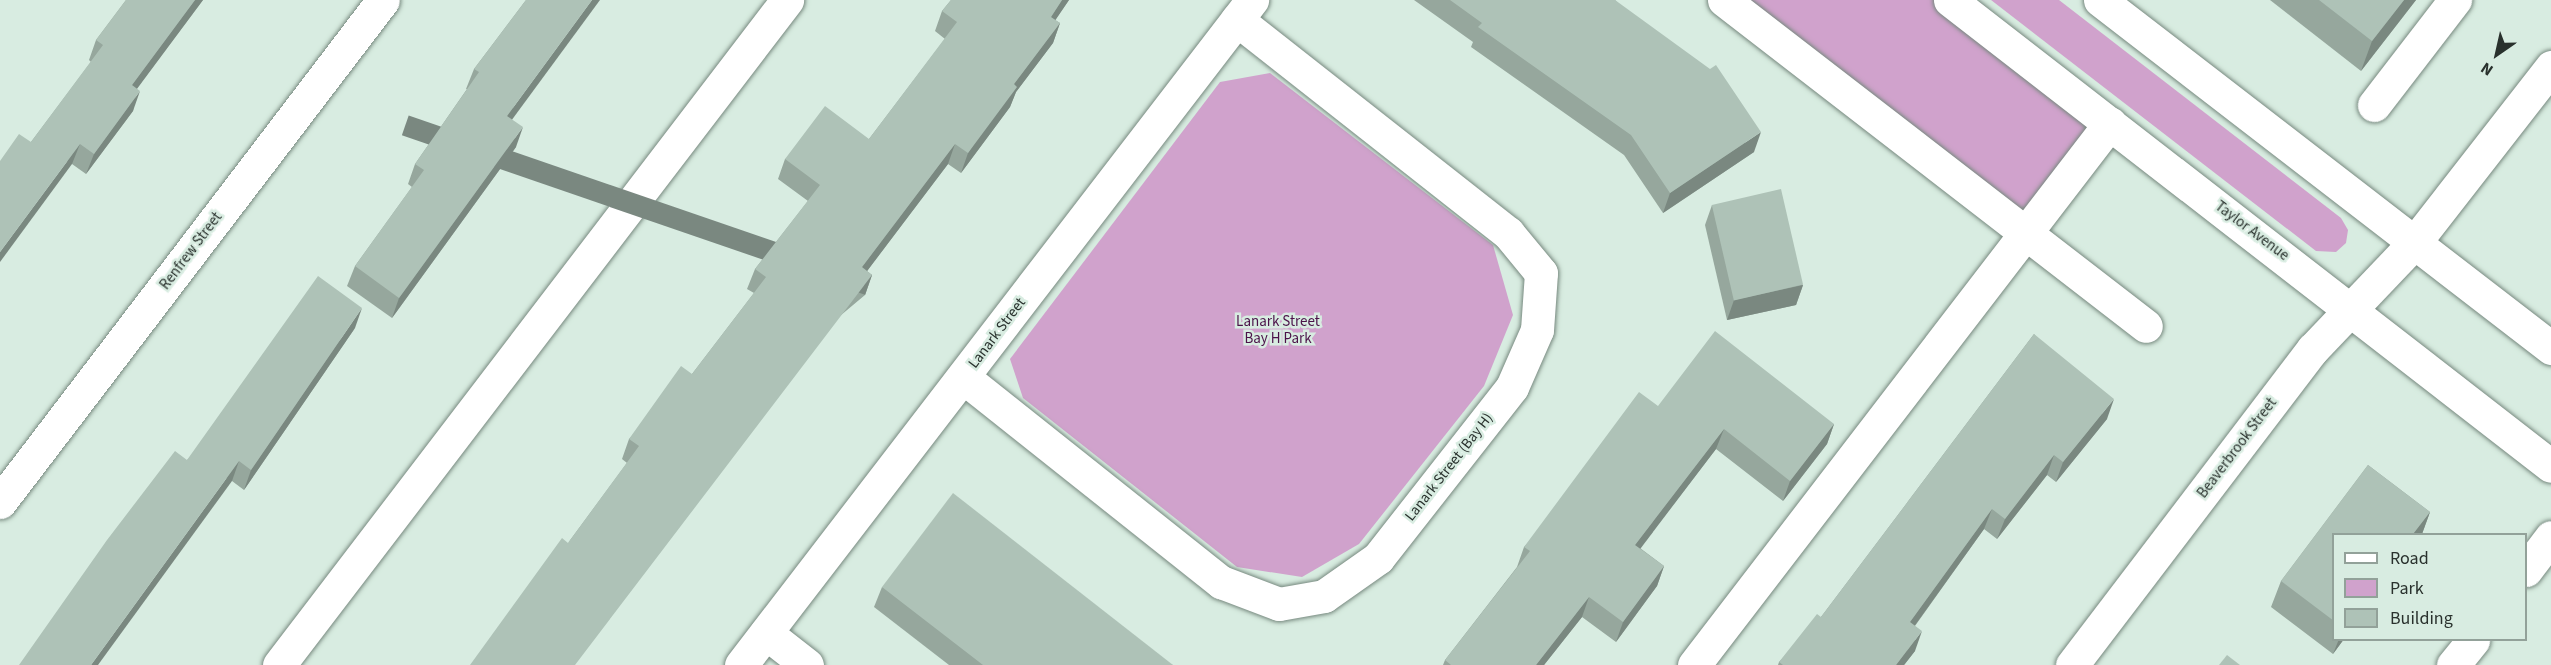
<!DOCTYPE html>
<html>
<head>
<meta charset="utf-8">
<style>
	body { margin:0 }
	#map { position:relative; width:2551px; height:665px; overflow:hidden; background:#d8ece1; font-family:"Source Sans 3",sans-serif }
	div>[style] { position:absolute }
	.green>* { inset:0; background:#d0a2cc }
	.roads { filter:drop-shadow(0 0 2px #77897f) drop-shadow(0 0 2px #77897f) }
	.minor>* { height:33px; margin:-16.5px; padding:0 16.5px; transform-origin:16.5px; border-radius:16.5px; background:#fff }
	.major>* { height:33px; margin:-16.5px; padding:0 16.5px; transform-origin:16.5px; border-radius:16.5px; background:#fff }
	.wall>* { inset:0; background:#96a79d }
	.shaded-wall>* { inset:0; background:#7a8880; transform-origin:0 0 }
	.building>* { inset:0; background:#aec2b7; transform-origin:0 0 }
	span { translate:-50% -50%; white-space:nowrap; text-align:center; line-height:1.15; -webkit-text-stroke:5px #d8ece1; paint-order:stroke }
	.street-label { font-size:15px; color:#29312d }
	.park-label { font-size:15px; color:#4b1249 }
	.legend { position:absolute; left:2332px; top:533px; width:195px; height:108px; box-sizing:border-box; background:#d8ece1; border:2px solid #92a199; margin:0; padding:8px 10px; list-style:none; font-size:18px; color:#29312d }
	.legend li { display:flex; align-items:center; gap:12px; height:30px }
	.legend b { width:30px; border:2px solid #92a199 }
	.north { position:absolute; left:2467px; top:24px; width:60px; height:60px; -webkit-text-stroke:4px #d8ece1; paint-order:stroke; rotate:214deg; font-size:16px; font-weight:700; line-height:24px; text-align:center; color:#29312d }
	.north::after { content:''; display:block; margin:auto; width:21px; height:27px; background:#29312d; clip-path:polygon(50% 0,100% 100%,50% 72%,0 100%) }
</style>
</head>
<body>
<div id="map">
	<div class="green">
		<div style="clip-path:polygon(1724px 0,1950px 0,2110px 123px,2025px 233px)"></div>
		<div style="clip-path:polygon(1991px 0,2059px 0,2341px 218px,2348px 230px,2346px 243px,2336px 252px,2316px 251px)"></div>
		<div style="clip-path:polygon(1270px 73px,1493px 245px,1513px 315px,1484px 386px,1359px 544px,1302px 577px,1237px 567px,1023px 398px,1010px 359px,1220px 82px)"></div>
	</div>
	<div class="roads">
		<div class="minor">
			<div style="left:1724px;top:0;width:533px;rotate:37.69deg"></div>
			<div style="left:2374px;top:105px;width:133px;rotate:-52.4deg"></div>
			<div style="left:963px;top:377px;width:330px;rotate:38.5deg"></div>
			<div style="left:1221px;top:582px;width:62px;rotate:20.8deg"></div>
			<div style="left:1279px;top:604px;width:46px;rotate:-10.1deg"></div>
			<div style="left:1324px;top:596px;width:66px;rotate:-35.1deg"></div>
			<div style="left:1378px;top:558px;width:217px;rotate:-51.9deg"></div>
			<div style="left:1512px;top:387px;width:62px;rotate:-66.3deg"></div>
			<div style="left:1537px;top:330px;width:57px;rotate:-86deg"></div>
			<div style="left:1541px;top:273px;width:52px;rotate:-129.5deg"></div>
			<div style="left:1508px;top:233px;width:345px;rotate:-141.8deg"></div>
			<div style="left:0;top:502px;width:631px;rotate:-52.66deg"></div>
			<div style="left:2526px;top:570px;width:41px;rotate:-52.9deg"></div>
			<div style="left:766px;top:633px;width:52px;rotate:38deg"></div>
			<div style="left:279px;top:665px;width:837px;rotate:-52.62deg"></div>
			<div style="left:741px;top:665px;width:839px;rotate:-52.46deg"></div>
			<div style="left:1694px;top:665px;width:683px;rotate:-52.49deg"></div>
			<div style="left:2072px;top:665px;width:397px;rotate:-52.7deg"></div>
			<div style="left:2313px;top:349px;width:148px;rotate:-46.4deg"></div>
			<div style="left:2415px;top:242px;width:222px;rotate:-52.1deg"></div>
			<div style="left:2453px;top:665px;width:32px;rotate:-51deg"></div>
		</div>
		<div class="major">
			<div style="left:1950px;top:0;width:760px;rotate:37.79deg"></div>
			<div style="left:2100px;top:0;width:570px;rotate:37.65deg"></div>
		</div>
	</div>
	<div class="wall">
		<div style="clip-path:polygon(126px 0,203px 0,137px 88px,133px 111px,86px 174px,72px 164px,31px 142px,91px 62px,89px 60px,96px 40px)"></div>
		<div style="clip-path:polygon(526px 0,512px 119px,516px 147px,392px 318px,347px 286px,355px 266px,412px 187px,408px 184px,415px 164px,467px 89px,466px 89px,474px 69px)"></div>
		<div style="clip-path:polygon(951px 0,1069px 0,1055px 20px,1060px 23px,1053px 43px,1016px 92px,1010px 107px,961px 173px,948px 164px,867px 271px,872px 275px,865px 295px,568px 543px,627px 463px,622px 459px,629px 439px,692px 374px,754px 293px,747px 289px,755px 269px,808px 201px,778px 179px,785px 159px,869px 139px,945px 39px,935px 31px,942px 11px)"></div>
		<div style="clip-path:polygon(1414px 0,1615px 0,1754px 152px,1663px 213px,1624px 155px,1471px 47px,1473px 42px)"></div>
		<div style="clip-path:polygon(2270px 0,2416px 0,2361px 71px)"></div>
		<div style="clip-path:polygon(1712px 205px,1803px 285px,1796px 305px,1727px 320px,1705px 225px)"></div>
		<div style="clip-path:polygon(355px 328px,244px 490px,232px 481px,187px 460px)"></div>
		<div style="clip-path:polygon(2034px 334px,2107px 419px,2056px 482px,2047px 475px,1997px 539px,1984px 529px,1915px 626px,1915px 651px,1904px 665px,1778px 665px,1779px 662px,1821px 617px)"></div>
		<div style="clip-path:polygon(1658px 406px,1834px 424px,1827px 444px,1783px 501px,1716px 449px,1640px 548px,1664px 566px,1657px 586px,1616px 642px,1582px 617px,1544px 665px,1443px 665px,1445px 660px,1517px 567px,1524px 547px)"></div>
		<div style="clip-path:polygon(2368px 465px,2430px 512px,2422px 534px,2334px 534px,2334px 639px,2344px 639px,2333px 654px,2271px 607px,2281px 581px)"></div>
		<div style="clip-path:polygon(882px 587px,1173px 665px,949px 665px,874px 607px)"></div>
	</div>
	<div class="shaded-wall">
		<div style="clip-path:polygon(195px 0,203px 0,125px 105px,132px 85px)"></div>
		<div style="clip-path:polygon(592px 0,600px 0,500px 136px,507px 116px)"></div>
		<div style="clip-path:polygon(1062px 0,1069px 0,1044px 37px,1051px 17px)"></div>
		<div style="clip-path:polygon(2404px 0,2416px 0,2361px 71px,2372px 41px)"></div>
		<div style="clip-path:polygon(1060px 23px,1053px 43px,1016px 92px,1010px 107px,961px 173px,968px 153px,1014px 84px)"></div>
		<div style="clip-path:polygon(140px 91px,133px 111px,86px 174px,94px 154px)"></div>
		<div style="clip-path:polygon(523px 127px,516px 147px,392px 318px,399px 298px)"></div>
		<div style="clip-path:polygon(1761px 132px,1754px 152px,1663px 213px,1670px 193px)"></div>
		<div style="clip-path:polygon(80px 144px,72px 164px,0 262px,0 252px)"></div>
		<div style="clip-path:polygon(955px 144px,948px 164px,855px 287px,862px 267px)"></div>
		<div style="left:872px;top:275px;width:21px;height:490px;rotate:109deg"></div>
		<div style="clip-path:polygon(1803px 285px,1796px 305px,1727px 320px,1734px 300px)"></div>
		<div style="clip-path:polygon(362px 308px,355px 328px,244px 490px,251px 470px)"></div>
		<div style="clip-path:polygon(2114px 399px,2107px 419px,2056px 482px,2063px 462px)"></div>
		<div style="clip-path:polygon(1834px 424px,1827px 444px,1783px 501px,1790px 481px)"></div>
		<div style="clip-path:polygon(1724px 429px,1716px 449px,1628px 565px,1635px 545px)"></div>
		<div style="clip-path:polygon(2054px 455px,2047px 475px,1997px 539px,2005px 519px)"></div>
		<div style="clip-path:polygon(239px 461px,232px 481px,98px 665px,91px 665px)"></div>
		<div style="clip-path:polygon(1992px 509px,1984px 529px,1903px 642px,1910px 622px)"></div>
		<div style="clip-path:polygon(2430px 512px,2422px 534px,2413px 534px)"></div>
		<div style="clip-path:polygon(1664px 566px,1657px 586px,1616px 642px,1623px 622px)"></div>
		<div style="clip-path:polygon(1589px 597px,1582px 617px,1544px 665px,1536px 665px)"></div>
		<div style="clip-path:polygon(1922px 631px,1915px 651px,1904px 665px,1896px 665px)"></div>
		<div style="clip-path:polygon(2339px 639px,2344px 639px,2333px 654px)"></div>
	</div>
	<div class="building">
		<div style="clip-path:polygon(126px 0,195px 0,132px 85px,140px 91px,94px 154px,80px 144px,0 252px,0 161px,19px 134px,31px 142px,103px 45px,96px 40px)"></div>
		<div style="clip-path:polygon(526px 0,592px 0,507px 116px,523px 127px,399px 298px,355px 266px,424px 170px,415px 164px,479px 72px,474px 69px)"></div>
		<div style="clip-path:polygon(951px 0,1062px 0,1051px 17px,1060px 23px,1014px 84px,1017px 87px,968px 153px,955px 144px,862px 267px,872px 275px,575px 665px,470px 665px,562px 538px,568px 543px,639px 446px,629px 439px,681px 366px,692px 374px,766px 277px,755px 269px,820px 185px,785px 159px,825px 106px,869px 139px,957px 22px,942px 11px)"></div>
		<div style="clip-path:polygon(1450px 0,1615px 0,1710px 69px,1716px 65px,1761px 132px,1670px 193px,1631px 135px,1478px 27px,1482px 23px)"></div>
		<div style="clip-path:polygon(2319px 0,2404px 0,2372px 41px)"></div>
		<div style="left:1781px;top:189px;width:98px;height:71px;rotate:77deg"></div>
		<div style="clip-path:polygon(318px 276px,362px 308px,251px 470px,239px 461px,91px 665px,19px 665px,107px 540px,175px 451px,187px 460px)"></div>
		<div style="clip-path:polygon(1715px 331px,1834px 424px,1790px 481px,1724px 429px,1635px 545px,1664px 566px,1623px 622px,1589px 597px,1536px 665px,1451px 665px,1445px 660px,1530px 551px,1524px 547px,1639px 392px,1658px 406px)"></div>
		<div style="clip-path:polygon(2034px 334px,2114px 399px,2063px 462px,2054px 455px,2005px 519px,1992px 509px,1910px 622px,1922px 631px,1896px 665px,1783px 665px,1779px 662px,1817px 614px,1821px 617px)"></div>
		<div style="clip-path:polygon(2368px 465px,2430px 512px,2413px 534px,2334px 534px,2334px 621px,2281px 581px)"></div>
		<div style="clip-path:polygon(953px 493px,1173px 665px,983px 665px,882px 587px)"></div>
		<div style="clip-path:polygon(2227px 655px,2240px 665px,2219px 665px)"></div>
	</div>
	<div class="street-label">
		<span style="left:2252px;top:231px;rotate:37deg">Taylor Avenue</span>
		<span style="left:191px;top:251px;rotate:-53deg">Renfrew Street</span>
		<span style="left:997px;top:333px;rotate:-53deg">Lanark Street</span>
		<span style="left:2237px;top:448px;rotate:-53deg">Beaverbrook Street</span>
		<span style="left:1449px;top:467px;rotate:-52deg">Lanark Street (Bay H)</span>
	</div>
	<div class="park-label">
		<span style="left:1278px;top:330px">Lanark Street<br>Bay H Park</span>
	</div>
	<ul class="legend">
	<li><b style="height:8px;background:#fff"></b>Road</li>
	<li><b style="height:16px;background:#d0a2cc"></b>Park</li>
	<li><b style="height:16px;background:#aec2b7"></b>Building</li>
	</ul>
	<div class="north">N</div>
</div>
</body>
</html>
